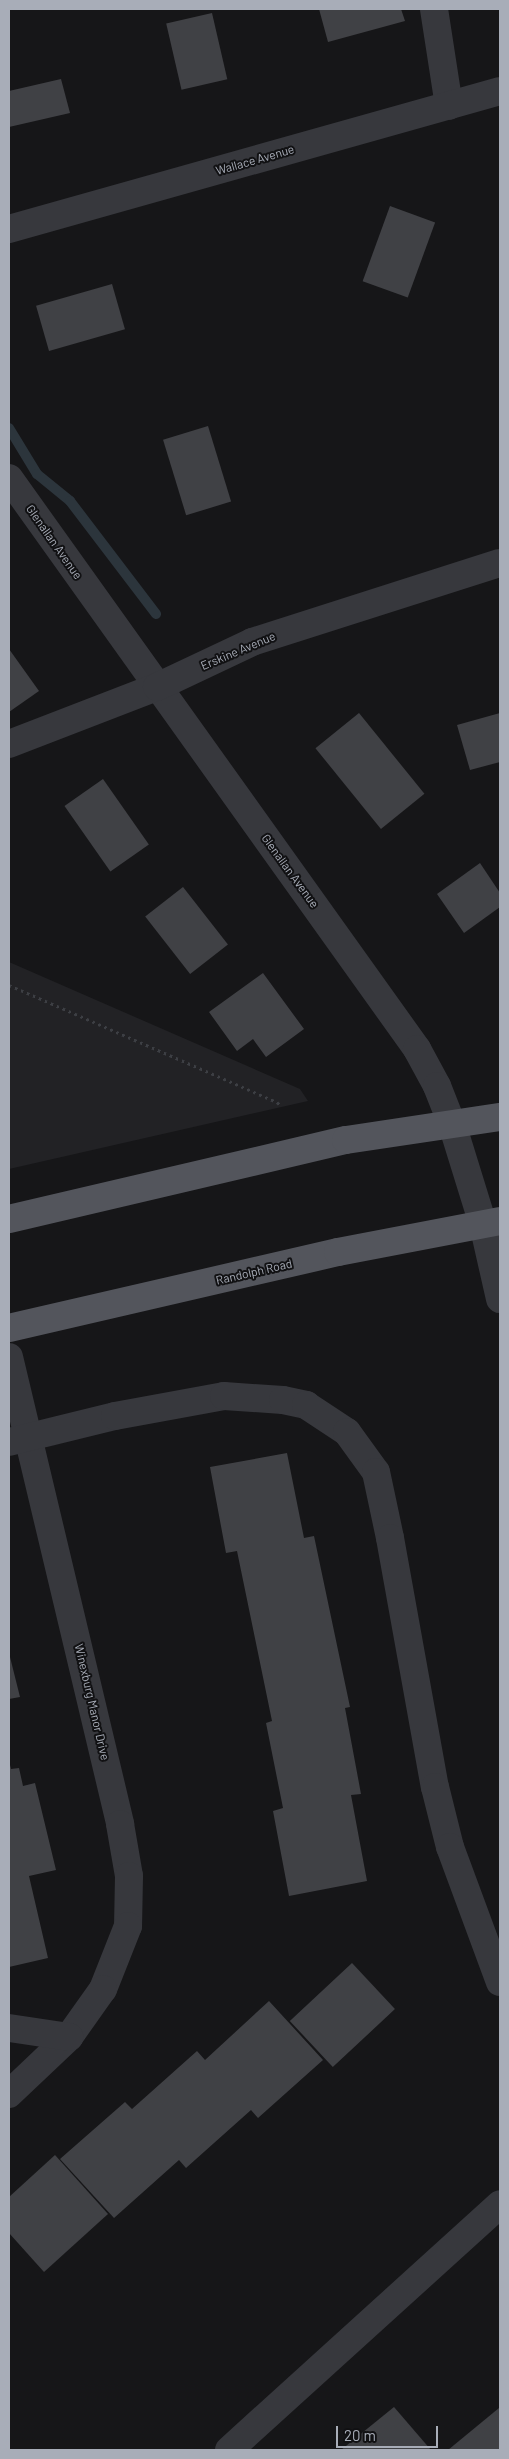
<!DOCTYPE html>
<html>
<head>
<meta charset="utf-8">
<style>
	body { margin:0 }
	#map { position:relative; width:509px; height:2459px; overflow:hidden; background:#161618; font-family:Barlow,sans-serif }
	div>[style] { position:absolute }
	.built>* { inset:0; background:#222225 }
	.stream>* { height:10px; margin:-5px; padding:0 5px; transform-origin:5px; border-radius:5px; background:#2c353c }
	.building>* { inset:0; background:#404145; transform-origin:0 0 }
	.path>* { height:3px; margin-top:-1.5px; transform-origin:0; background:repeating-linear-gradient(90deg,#3d3f44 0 2.5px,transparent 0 6.5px) }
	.minor>* { height:28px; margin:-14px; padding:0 14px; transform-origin:14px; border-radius:14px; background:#37383d }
	.major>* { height:28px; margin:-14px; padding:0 14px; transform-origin:14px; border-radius:14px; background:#53555c }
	span { translate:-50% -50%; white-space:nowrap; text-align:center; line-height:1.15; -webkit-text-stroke:4px #111113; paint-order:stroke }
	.street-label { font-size:12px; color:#a8adb8 }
	.frame { position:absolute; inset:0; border:10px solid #a8adb8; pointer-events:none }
	.scale { position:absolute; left:336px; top:2426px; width:102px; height:22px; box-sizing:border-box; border:2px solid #a8adb8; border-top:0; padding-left:6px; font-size:15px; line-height:18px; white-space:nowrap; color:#a8adb8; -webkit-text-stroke:4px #111113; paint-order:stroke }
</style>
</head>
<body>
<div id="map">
	<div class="built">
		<div style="clip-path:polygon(9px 962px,300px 1089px,308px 1101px,9px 1169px)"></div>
	</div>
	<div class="stream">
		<div style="left:9px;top:428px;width:54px;rotate:58.7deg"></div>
		<div style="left:37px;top:474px;width:43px;rotate:39.3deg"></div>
		<div style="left:70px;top:501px;width:142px;rotate:52.7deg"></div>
	</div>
	<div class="building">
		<div style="clip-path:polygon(319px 9px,401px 9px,405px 21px,328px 42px)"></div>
		<div style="left:212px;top:13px;width:68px;height:47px;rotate:77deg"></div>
		<div style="clip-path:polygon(61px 79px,70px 113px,9px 127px,9px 91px)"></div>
		<div style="left:390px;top:206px;width:48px;height:80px;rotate:20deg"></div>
		<div style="left:112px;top:284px;width:47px;height:79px;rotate:74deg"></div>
		<div style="left:208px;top:426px;width:79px;height:47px;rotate:73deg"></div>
		<div style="clip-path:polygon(9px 649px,39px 691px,9px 712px)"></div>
		<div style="left:359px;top:713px;width:104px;height:56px;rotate:51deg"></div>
		<div style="clip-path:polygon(500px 713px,500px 762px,470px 770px,457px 725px)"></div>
		<div style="left:103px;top:779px;width:80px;height:47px;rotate:55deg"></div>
		<div style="clip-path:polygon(480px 863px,500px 893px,500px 907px,464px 933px,437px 894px)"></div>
		<div style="left:183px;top:887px;width:73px;height:48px;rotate:52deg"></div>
		<div style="clip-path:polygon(263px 973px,304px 1029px,266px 1057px,253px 1039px,237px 1051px,209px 1012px)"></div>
		<div style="clip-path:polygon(287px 1453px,304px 1538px,314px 1536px,350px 1707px,345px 1708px,361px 1794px,351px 1795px,367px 1881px,289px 1896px,273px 1811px,283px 1808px,266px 1723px,272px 1721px,237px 1551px,226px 1553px,210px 1467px)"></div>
		<div style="clip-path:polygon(9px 1653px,20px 1697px,9px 1699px)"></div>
		<div style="clip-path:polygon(9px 1761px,11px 1769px,19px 1768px,23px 1786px,35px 1783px,56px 1870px,29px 1876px,48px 1958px,9px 1967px)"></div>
		<div style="left:352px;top:1963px;width:63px;height:85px;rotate:47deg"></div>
		<div style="clip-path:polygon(269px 2001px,323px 2060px,258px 2118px,251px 2110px,186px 2168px,179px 2160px,114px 2218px,60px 2159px,125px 2102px,132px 2109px,197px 2051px,205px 2060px)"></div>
		<div style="clip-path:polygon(55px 2155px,108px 2214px,44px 2272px,9px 2233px,9px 2197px)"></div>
		<div style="clip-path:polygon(394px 2407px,431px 2450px,341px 2450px)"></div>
		<div style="clip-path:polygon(499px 2408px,500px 2450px,448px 2450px)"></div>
	</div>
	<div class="path">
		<div style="left:9px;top:985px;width:292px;rotate:23.6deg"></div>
		<div style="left:277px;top:1102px;width:6px;rotate:45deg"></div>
	</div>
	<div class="minor">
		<div style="left:434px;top:9px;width:98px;rotate:81.2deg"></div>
		<div style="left:9px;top:229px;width:510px;rotate:-15.7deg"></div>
		<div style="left:9px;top:478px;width:702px;rotate:54.45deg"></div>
		<div style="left:417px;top:1049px;width:42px;rotate:61.6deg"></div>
		<div style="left:437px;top:1086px;width:41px;rotate:68.5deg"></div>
		<div style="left:452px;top:1124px;width:105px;rotate:72.8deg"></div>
		<div style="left:483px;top:1224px;width:77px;rotate:77.2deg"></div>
		<div style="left:9px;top:744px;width:159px;rotate:-21.1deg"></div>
		<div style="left:157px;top:687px;width:105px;rotate:-25.3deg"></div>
		<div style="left:252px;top:642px;width:260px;rotate:-17.7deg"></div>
		<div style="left:9px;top:1357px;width:480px;rotate:76.6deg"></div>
		<div style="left:120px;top:1824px;width:53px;rotate:80.2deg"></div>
		<div style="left:129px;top:1876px;width:50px;rotate:91.1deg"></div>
		<div style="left:128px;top:1926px;width:68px;rotate:111.6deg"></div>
		<div style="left:103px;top:1989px;width:59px;rotate:125.3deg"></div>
		<div style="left:69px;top:2037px;width:83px;rotate:136.5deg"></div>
		<div style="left:9px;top:1442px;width:109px;rotate:-13.8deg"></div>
		<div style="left:115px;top:1416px;width:111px;rotate:-10.4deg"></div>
		<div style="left:224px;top:1396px;width:59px;rotate:3.9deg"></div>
		<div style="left:283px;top:1400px;width:24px;rotate:12deg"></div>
		<div style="left:306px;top:1405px;width:49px;rotate:33.4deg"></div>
		<div style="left:347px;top:1432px;width:49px;rotate:54.1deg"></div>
		<div style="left:376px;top:1472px;width:67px;rotate:78deg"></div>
		<div style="left:390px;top:1538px;width:253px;rotate:79.8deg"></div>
		<div style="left:435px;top:1787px;width:62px;rotate:76deg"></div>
		<div style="left:450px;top:1847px;width:144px;rotate:69.7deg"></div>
		<div style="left:9px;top:2028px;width:61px;rotate:8.5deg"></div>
		<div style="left:229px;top:2450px;width:366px;rotate:-42.2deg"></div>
	</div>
	<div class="major">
		<div style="left:9px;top:1219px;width:346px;rotate:-13.2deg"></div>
		<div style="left:346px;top:1140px;width:156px;rotate:-8.5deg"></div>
		<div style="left:9px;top:1328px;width:338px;rotate:-13deg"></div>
		<div style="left:338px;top:1252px;width:165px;rotate:-10.8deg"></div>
	</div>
	<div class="street-label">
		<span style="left:255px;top:160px;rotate:-16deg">Wallace Avenue</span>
		<span style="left:54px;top:542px;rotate:55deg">Glenallan Avenue</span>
		<span style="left:238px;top:651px;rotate:-23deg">Erskine Avenue</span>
		<span style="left:290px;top:871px;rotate:54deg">Glenallan Avenue</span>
		<span style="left:254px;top:1272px;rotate:-13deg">Randolph Road</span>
		<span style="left:92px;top:1702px;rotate:77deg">Winexburg Manor Drive</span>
	</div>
	<div class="frame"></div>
	<div class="scale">20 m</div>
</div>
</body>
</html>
